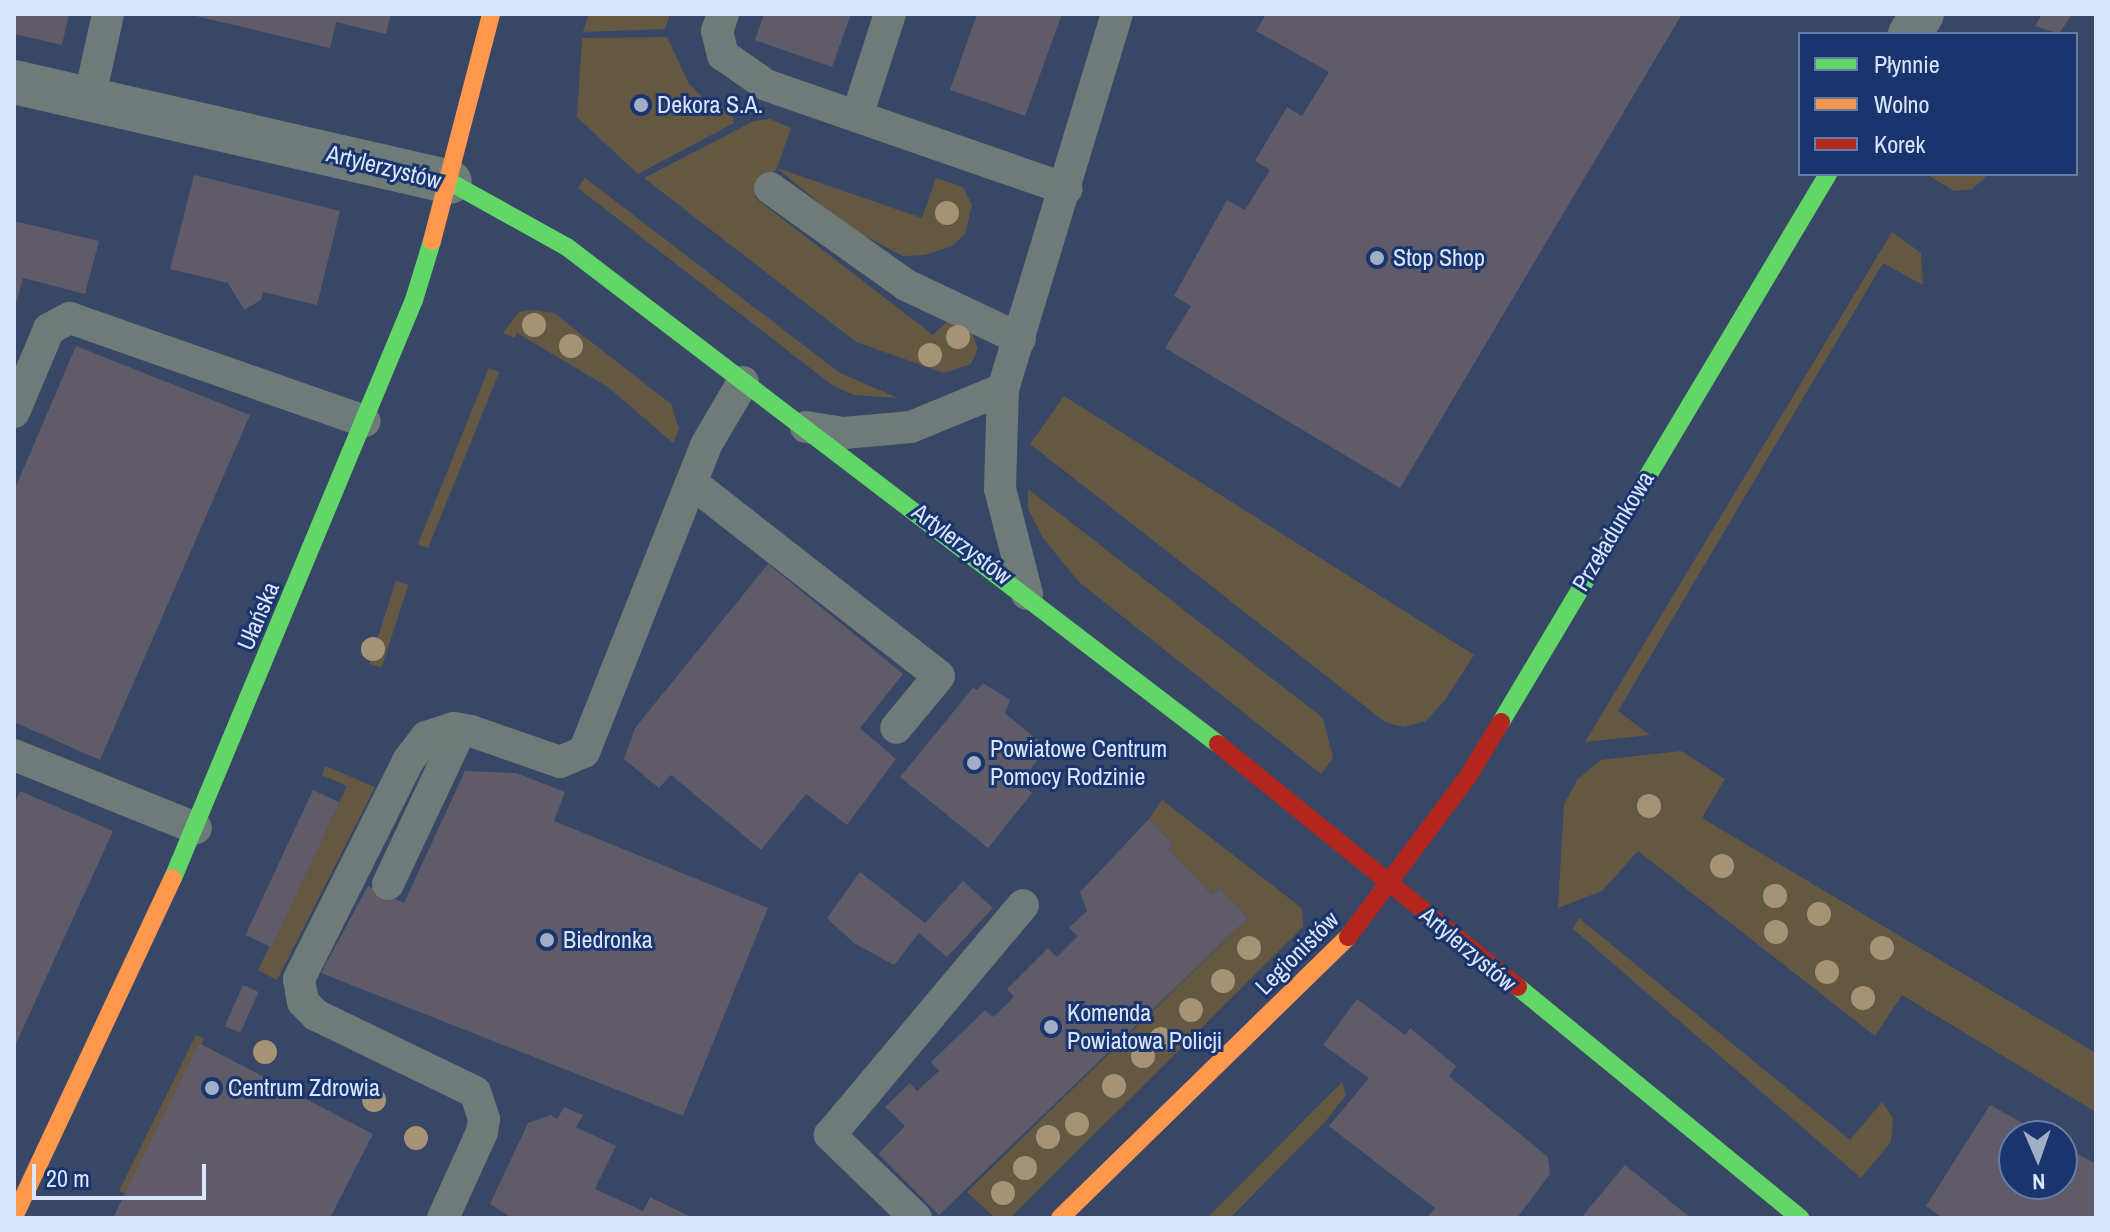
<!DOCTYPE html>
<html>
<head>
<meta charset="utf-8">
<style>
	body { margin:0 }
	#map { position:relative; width:2110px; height:1232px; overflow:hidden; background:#384766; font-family:"Archivo Narrow",sans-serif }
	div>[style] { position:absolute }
	.green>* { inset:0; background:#645843; transform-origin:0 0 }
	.building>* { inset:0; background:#5f5b69; transform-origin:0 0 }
	.lane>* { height:32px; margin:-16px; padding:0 16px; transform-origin:16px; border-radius:16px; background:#6f7b78 }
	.street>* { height:44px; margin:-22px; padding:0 22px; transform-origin:22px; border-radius:22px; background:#6f7b78 }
	.fast>* { height:18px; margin:-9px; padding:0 9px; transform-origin:9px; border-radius:9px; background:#63d668 }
	.slow>* { height:18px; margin:-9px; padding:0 9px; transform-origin:9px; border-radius:9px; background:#ff974d }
	.jam>* { height:18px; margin:-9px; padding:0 9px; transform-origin:9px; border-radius:9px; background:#b3261e }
	.trees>* { width:24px; height:24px; margin:-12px; border-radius:50%; background:#a49374 }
	.dots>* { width:22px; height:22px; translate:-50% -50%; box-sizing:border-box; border:4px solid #1a356e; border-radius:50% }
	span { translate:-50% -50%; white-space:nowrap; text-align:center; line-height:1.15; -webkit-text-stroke:6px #1a356e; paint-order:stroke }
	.poi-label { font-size:24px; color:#d9e5fa }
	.left { translate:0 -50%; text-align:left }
	.street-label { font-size:24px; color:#d9e5fa }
	.frame { position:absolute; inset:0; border:16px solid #d9e5fa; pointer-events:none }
	.legend { position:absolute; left:1798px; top:32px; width:280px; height:144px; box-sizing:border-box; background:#1a356e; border:2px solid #667ba6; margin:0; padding:10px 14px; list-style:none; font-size:24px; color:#d9e5fa }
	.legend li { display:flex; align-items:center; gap:16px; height:40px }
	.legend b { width:40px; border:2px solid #667ba6 }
	.north { position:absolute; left:1998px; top:1120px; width:80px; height:80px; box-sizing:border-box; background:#1a356e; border:2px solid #667ba6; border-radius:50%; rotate:178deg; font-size:22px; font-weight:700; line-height:32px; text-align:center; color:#d9e5fa }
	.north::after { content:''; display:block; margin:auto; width:28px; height:36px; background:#a1aec6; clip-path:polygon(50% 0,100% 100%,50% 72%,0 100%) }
	.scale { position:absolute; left:32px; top:1164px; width:174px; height:36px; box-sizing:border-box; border:4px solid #d9e5fa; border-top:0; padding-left:10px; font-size:24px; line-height:28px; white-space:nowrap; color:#d9e5fa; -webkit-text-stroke:6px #1a356e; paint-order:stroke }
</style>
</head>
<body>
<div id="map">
	<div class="green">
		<div style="clip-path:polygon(589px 14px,670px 14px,665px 29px,583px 32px)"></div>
		<div style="clip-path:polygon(667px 37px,689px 84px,704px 99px,732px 111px,734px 123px,638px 174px,577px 117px,582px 38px)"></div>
		<div style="clip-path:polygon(770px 119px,791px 128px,777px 168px,922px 218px,936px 178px,963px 187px,972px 205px,965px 234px,952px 246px,925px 255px,903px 256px,850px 228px,777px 168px,754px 197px,933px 335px,948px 321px,969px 326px,978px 348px,971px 364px,944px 373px,856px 342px,644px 178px,754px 121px)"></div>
		<div style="clip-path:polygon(1926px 174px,1981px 174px,1986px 177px,1972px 189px,1954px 191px)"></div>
		<div style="clip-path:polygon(585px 178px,840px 373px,898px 398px,854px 395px,832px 385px,578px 188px)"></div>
		<div style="clip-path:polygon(1892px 232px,1921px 253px,1923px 285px,1883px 263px,1618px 711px,1650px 735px,1585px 742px)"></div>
		<div style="clip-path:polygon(532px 310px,554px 313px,671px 404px,679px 429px,673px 443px,608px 387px,517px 333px,514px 338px,503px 333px,519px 312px)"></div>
		<div style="left:489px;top:368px;width:11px;height:190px;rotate:22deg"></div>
		<div style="clip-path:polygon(1064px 396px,1474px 655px,1445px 700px,1426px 721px,1403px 727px,1385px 722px,1030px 444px)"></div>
		<div style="clip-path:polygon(1028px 489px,1323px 718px,1333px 758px,1321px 774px,1079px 582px,1043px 538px,1028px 509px)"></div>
		<div style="left:396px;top:581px;width:13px;height:87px;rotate:18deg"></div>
		<div style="clip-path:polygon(1681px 751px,1725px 779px,1702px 818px,2096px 1053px,2096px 1112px,1902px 995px,1875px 1036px,1638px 851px,1602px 891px,1558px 908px,1564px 804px,1578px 779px,1601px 760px)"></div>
		<div style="clip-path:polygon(325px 766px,375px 787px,277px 980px,258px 970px,347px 786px,322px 775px)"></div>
		<div style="clip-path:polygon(1162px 800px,1294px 902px,1302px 909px,1303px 927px,1010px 1218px,995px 1218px,967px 1192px,1248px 918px,1219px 888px,1212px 895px,1168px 849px,1173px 844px,1149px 819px)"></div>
		<div style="clip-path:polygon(1579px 918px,1850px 1140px,1882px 1102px,1893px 1118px,1891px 1142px,1861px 1178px,1573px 929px)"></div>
		<div style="clip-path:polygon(196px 1035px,204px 1039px,125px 1194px,119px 1191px)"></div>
		<div style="clip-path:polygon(1342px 1082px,1346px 1095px,1325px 1122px,1230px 1218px,1207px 1218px)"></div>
	</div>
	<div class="building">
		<div style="clip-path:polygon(14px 14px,69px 14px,62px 45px,14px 34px)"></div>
		<div style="clip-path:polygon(188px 14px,391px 14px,386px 34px,336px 22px,330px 48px)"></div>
		<div style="clip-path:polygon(764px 14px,851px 14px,832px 67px,755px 40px)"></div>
		<div style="clip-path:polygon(977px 14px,1062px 14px,1025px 116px,950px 90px)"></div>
		<div style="clip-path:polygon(1266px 14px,1682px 14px,1400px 488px,1165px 348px,1191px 306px,1174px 296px,1227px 200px,1245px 210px,1270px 170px,1255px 161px,1287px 107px,1302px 116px,1329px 72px,1256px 31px)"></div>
		<div style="clip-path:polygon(2042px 14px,2072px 14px,2059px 34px,2035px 26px)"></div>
		<div style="clip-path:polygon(194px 175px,340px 211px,317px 305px,263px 292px,261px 300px,244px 310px,228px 283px,170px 269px)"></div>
		<div style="clip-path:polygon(14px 221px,99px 241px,85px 294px,23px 278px,14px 310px)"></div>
		<div style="clip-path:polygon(76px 346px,250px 415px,100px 760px,14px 722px,14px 491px)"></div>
		<div style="clip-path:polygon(768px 564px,903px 674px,860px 728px,896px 759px,847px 825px,806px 794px,761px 850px,671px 775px,659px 788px,624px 759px,635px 728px)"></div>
		<div style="clip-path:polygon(983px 683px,1010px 700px,1005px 713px,1047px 748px,1020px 782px,1032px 793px,988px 848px,900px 777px,973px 688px,977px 690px)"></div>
		<div style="clip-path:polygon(465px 771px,516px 773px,565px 792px,554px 821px,768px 908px,683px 1116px,321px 973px,368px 886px,404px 903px)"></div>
		<div style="left:313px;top:790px;width:29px;height:160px;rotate:25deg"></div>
		<div style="clip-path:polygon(20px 791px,113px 831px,14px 1048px,14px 805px)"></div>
		<div style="clip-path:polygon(1149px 819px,1173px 844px,1168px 849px,1212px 895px,1219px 888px,1248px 918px,939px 1215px,878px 1154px,905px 1126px,885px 1107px,910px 1083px,917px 1091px,939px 1071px,931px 1062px,985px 1010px,993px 1017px,1014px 997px,1007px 989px,1048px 948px,1057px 957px,1078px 936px,1069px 928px,1087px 911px,1080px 892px)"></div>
		<div style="clip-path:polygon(860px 872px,925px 923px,963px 881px,993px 908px,947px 957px,919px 933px,894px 965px,854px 943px,827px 918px)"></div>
		<div style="left:243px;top:985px;width:17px;height:45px;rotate:24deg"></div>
		<div style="clip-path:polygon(1357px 999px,1405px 1035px,1410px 1028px,1456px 1066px,1449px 1076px,1548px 1157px,1550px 1174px,1517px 1218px,1427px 1218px,1435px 1208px,1329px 1126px,1369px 1078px,1323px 1045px)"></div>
		<div style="clip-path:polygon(199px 1043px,373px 1134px,330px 1218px,113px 1218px)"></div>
		<div style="clip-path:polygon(1990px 1105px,2046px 1136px,2014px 1136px,2014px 1184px,2062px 1184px,2062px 1145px,2096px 1164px,2096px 1218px,1942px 1218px,1926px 1206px)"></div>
		<div style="clip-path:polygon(564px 1107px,583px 1115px,576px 1127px,616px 1146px,595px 1189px,643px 1211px,650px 1197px,693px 1218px,512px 1218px,490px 1204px,528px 1123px,551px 1115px,557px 1119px)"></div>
		<div style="clip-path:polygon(1625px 1165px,1691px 1218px,1581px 1218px)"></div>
	</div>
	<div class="lane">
		<div style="left:723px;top:14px;width:18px;rotate:109deg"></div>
		<div style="left:717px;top:31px;width:25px;rotate:76deg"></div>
		<div style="left:723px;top:55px;width:52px;rotate:34.9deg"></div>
		<div style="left:766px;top:85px;width:318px;rotate:19.1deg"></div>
		<div style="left:89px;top:100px;width:88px;rotate:-77.5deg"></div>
		<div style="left:857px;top:116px;width:107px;rotate:-72.1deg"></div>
		<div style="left:770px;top:188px;width:167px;rotate:35.5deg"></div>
		<div style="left:906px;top:285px;width:126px;rotate:25.3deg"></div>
		<div style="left:14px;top:412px;width:90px;rotate:-67.1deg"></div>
		<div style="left:49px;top:329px;width:24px;rotate:-28deg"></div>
		<div style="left:70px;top:318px;width:312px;rotate:19.3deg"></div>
		<div style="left:806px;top:427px;width:38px;rotate:9deg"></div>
		<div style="left:844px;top:433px;width:67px;rotate:-5.1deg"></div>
		<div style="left:911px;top:427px;width:100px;rotate:-22.4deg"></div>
		<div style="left:692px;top:483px;width:313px;rotate:38deg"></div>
		<div style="left:939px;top:676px;width:67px;rotate:129.6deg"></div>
		<div style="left:1027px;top:594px;width:108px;rotate:-104.4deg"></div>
		<div style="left:1000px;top:489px;width:100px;rotate:-88.3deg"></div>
		<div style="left:1003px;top:389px;width:392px;rotate:-73.1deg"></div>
		<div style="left:14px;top:755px;width:196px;rotate:21.9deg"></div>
		<div style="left:388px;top:884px;width:171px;rotate:-64.8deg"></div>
		<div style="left:443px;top:1218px;width:94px;rotate:-65.6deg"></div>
		<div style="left:482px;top:1132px;width:13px;rotate:-81deg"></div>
		<div style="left:484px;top:1119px;width:28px;rotate:-108deg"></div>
		<div style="left:475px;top:1092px;width:177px;rotate:-154.2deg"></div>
		<div style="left:316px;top:1015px;width:18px;rotate:-135deg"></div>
		<div style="left:303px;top:1002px;width:23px;rotate:-100deg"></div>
		<div style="left:299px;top:979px;width:244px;rotate:-63.4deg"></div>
		<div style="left:408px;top:761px;width:30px;rotate:-53deg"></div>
		<div style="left:426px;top:737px;width:29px;rotate:-18deg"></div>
		<div style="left:454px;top:728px;width:17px;rotate:10deg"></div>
		<div style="left:471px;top:731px;width:94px;rotate:19.2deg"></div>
		<div style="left:560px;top:762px;width:26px;rotate:-23deg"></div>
		<div style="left:584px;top:752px;width:330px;rotate:-68.3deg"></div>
		<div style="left:706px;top:445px;width:73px;rotate:-59.6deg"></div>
		<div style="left:916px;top:1218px;width:120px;rotate:-136deg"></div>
		<div style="left:830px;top:1135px;width:300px;rotate:-50deg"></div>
	</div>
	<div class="street">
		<div style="left:1910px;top:34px;width:23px;rotate:-59deg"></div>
		<div style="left:14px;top:82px;width:447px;rotate:12.9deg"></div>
	</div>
	<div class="fast">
		<div style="left:450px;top:182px;width:134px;rotate:29.1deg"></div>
		<div style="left:567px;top:247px;width:819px;rotate:37.36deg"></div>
		<div style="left:1501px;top:722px;width:638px;rotate:-59.17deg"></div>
		<div style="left:173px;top:878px;width:626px;rotate:-67.37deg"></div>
		<div style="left:414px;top:300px;width:62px;rotate:-73deg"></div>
		<div style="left:1518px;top:987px;width:365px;rotate:39.3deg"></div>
	</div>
	<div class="slow">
		<div style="left:432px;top:241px;width:235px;rotate:-75.4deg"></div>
		<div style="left:14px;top:1217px;width:374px;rotate:-64.9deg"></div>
		<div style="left:1060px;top:1218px;width:402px;rotate:-44.3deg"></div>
	</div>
	<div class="jam">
		<div style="left:1218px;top:744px;width:386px;rotate:39deg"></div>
		<div style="left:1348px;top:937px;width:202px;rotate:-53.2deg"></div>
		<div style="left:1469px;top:775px;width:62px;rotate:-58.9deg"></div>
	</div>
	<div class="trees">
		<div style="left:947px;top:213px"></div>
		<div style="left:534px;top:325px"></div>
		<div style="left:958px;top:337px"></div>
		<div style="left:571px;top:346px"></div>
		<div style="left:930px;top:355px"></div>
		<div style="left:373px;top:649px"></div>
		<div style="left:1649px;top:806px"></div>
		<div style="left:1722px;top:866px"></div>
		<div style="left:1775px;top:896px"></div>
		<div style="left:1819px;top:914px"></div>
		<div style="left:1776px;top:932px"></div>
		<div style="left:1249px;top:948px"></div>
		<div style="left:1882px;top:948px"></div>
		<div style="left:1827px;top:972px"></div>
		<div style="left:1223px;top:981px"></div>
		<div style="left:1863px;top:998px"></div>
		<div style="left:1191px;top:1010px"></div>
		<div style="left:1161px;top:1039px"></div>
		<div style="left:265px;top:1052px"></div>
		<div style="left:1143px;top:1056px"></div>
		<div style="left:1114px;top:1086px"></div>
		<div style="left:374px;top:1100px"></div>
		<div style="left:1077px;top:1124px"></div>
		<div style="left:1048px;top:1137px"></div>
		<div style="left:416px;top:1138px"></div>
		<div style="left:1025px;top:1168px"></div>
		<div style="left:1003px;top:1193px"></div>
	</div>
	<div class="dots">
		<div style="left:641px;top:105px;background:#a1aec6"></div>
		<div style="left:1377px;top:258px;background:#a1aec6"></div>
		<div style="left:974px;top:763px;background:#a1aec6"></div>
		<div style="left:547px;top:940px;background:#a1aec6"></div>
		<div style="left:1051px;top:1027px;background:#a1aec6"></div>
		<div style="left:212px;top:1088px;background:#a1aec6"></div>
	</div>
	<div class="poi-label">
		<span class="left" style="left:657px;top:105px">Dekora S.A.</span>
		<span class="left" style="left:1393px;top:258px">Stop Shop</span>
		<span class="left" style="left:990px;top:763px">Powiatowe Centrum<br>Pomocy Rodzinie</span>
		<span class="left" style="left:563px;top:940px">Biedronka</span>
		<span class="left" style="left:1067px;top:1027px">Komenda<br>Powiatowa Policji</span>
		<span class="left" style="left:228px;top:1088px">Centrum Zdrowia</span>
	</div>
	<div class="street-label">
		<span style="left:384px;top:167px;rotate:14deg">Artylerzystów</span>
		<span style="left:1613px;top:531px;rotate:-59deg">Przeładunkowa</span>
		<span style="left:962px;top:544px;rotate:37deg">Artylerzystów</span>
		<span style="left:258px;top:616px;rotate:-67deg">Ułańska</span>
		<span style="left:1468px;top:949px;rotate:40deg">Artylerzystów</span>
		<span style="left:1297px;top:953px;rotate:-45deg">Legionistów</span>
	</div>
	<div class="frame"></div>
	<ul class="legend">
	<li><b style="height:10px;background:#63d668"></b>Płynnie</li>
	<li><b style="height:10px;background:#ff974d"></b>Wolno</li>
	<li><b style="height:10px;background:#b3261e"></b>Korek</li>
	</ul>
	<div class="north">N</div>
	<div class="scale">20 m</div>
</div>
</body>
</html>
